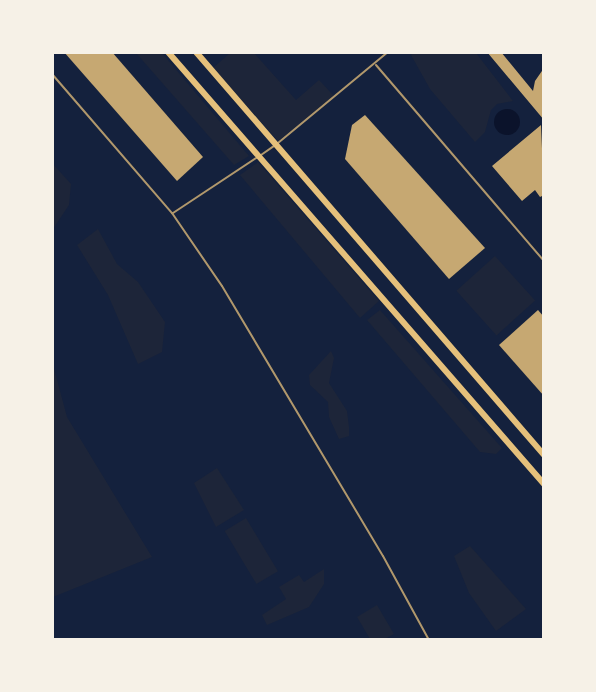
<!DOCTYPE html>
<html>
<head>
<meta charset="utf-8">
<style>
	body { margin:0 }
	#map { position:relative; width:596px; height:692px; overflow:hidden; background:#14213d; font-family:Bitter,serif }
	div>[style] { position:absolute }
	.green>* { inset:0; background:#1d2539; transform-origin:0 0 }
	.water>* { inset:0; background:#0b132b }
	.round { border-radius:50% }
	.building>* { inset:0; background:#c6a872 }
	.service>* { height:2px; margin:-1px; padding:0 1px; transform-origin:1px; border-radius:1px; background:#b1986c }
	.primary>* { height:6px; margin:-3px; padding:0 3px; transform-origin:3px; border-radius:3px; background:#e5c07b }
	span { translate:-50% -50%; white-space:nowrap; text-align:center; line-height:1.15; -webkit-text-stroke:5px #f6f1e7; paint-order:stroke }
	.frame { position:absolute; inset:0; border:54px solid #f6f1e7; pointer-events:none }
</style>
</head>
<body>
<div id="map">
	<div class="green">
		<div style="clip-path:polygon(413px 52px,476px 53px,513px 101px,497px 104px,491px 110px,485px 132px,475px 142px,430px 89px,411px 55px)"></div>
		<div style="clip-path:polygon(136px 53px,162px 53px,249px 156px,234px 165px)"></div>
		<div style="clip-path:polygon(230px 53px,254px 53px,296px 100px,319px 80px,334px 96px,278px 141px,213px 68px)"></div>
		<div style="clip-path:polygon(258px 162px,379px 301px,360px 318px,240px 175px)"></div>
		<div style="clip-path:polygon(53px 164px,71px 184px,69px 205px,53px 229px)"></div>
		<div style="clip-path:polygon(98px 229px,117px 264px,138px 282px,165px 322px,162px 352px,138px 364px,108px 295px,77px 245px)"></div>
		<div style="left:495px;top:256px;width:60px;height:52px;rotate:48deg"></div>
		<div style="clip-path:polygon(380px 310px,502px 448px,496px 454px,480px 452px,367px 320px)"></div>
		<div style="clip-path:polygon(331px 351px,334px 358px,329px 383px,347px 411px,349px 427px,349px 436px,339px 439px,329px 417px,328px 402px,310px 385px,309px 375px)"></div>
		<div style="clip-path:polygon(52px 361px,67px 417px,152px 557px,53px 597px)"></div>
		<div style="clip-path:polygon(217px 468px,244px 510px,216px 527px,194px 483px)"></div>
		<div style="left:246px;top:518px;width:62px;height:25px;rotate:59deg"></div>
		<div style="clip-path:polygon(470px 546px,526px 609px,496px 631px,469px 593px,454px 556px)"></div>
		<div style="clip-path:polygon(324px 569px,324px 584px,309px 607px,267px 625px,262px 615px,286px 599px,279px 587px,299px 575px,304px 582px)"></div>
		<div style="clip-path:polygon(377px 605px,394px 634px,385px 639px,370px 639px,357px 617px)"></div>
	</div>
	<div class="water">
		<div class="round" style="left:494px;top:109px;width:26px;height:26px"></div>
	</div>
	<div class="building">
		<div style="clip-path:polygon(64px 52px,112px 52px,203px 157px,177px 181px)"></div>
		<div style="clip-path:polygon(487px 52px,501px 52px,533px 91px,535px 81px,544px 68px,544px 120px)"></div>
		<div style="clip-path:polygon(365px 115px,485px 248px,449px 279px,345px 159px,352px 125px)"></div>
		<div style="clip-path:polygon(541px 125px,544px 195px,540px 197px,535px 190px,522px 201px,492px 166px)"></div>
		<div style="clip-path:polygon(538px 310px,544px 317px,544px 396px,499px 345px)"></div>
	</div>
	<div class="service">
		<div style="left:376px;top:65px;width:258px;rotate:49.4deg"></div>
		<div style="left:52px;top:74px;width:184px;rotate:49.2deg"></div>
		<div style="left:172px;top:213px;width:88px;rotate:55.6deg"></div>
		<div style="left:222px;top:286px;width:314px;rotate:59.2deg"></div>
		<div style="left:383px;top:556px;width:96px;rotate:61.3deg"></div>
		<div style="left:278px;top:143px;width:143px;rotate:-39.6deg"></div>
		<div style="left:261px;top:155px;width:16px;rotate:-35deg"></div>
		<div style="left:173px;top:213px;width:100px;rotate:-33.5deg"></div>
	</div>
	<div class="primary">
		<div style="left:168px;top:52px;width:573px;rotate:48.96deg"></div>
		<div style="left:196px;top:52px;width:532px;rotate:49.19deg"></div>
	</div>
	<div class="frame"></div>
</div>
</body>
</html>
